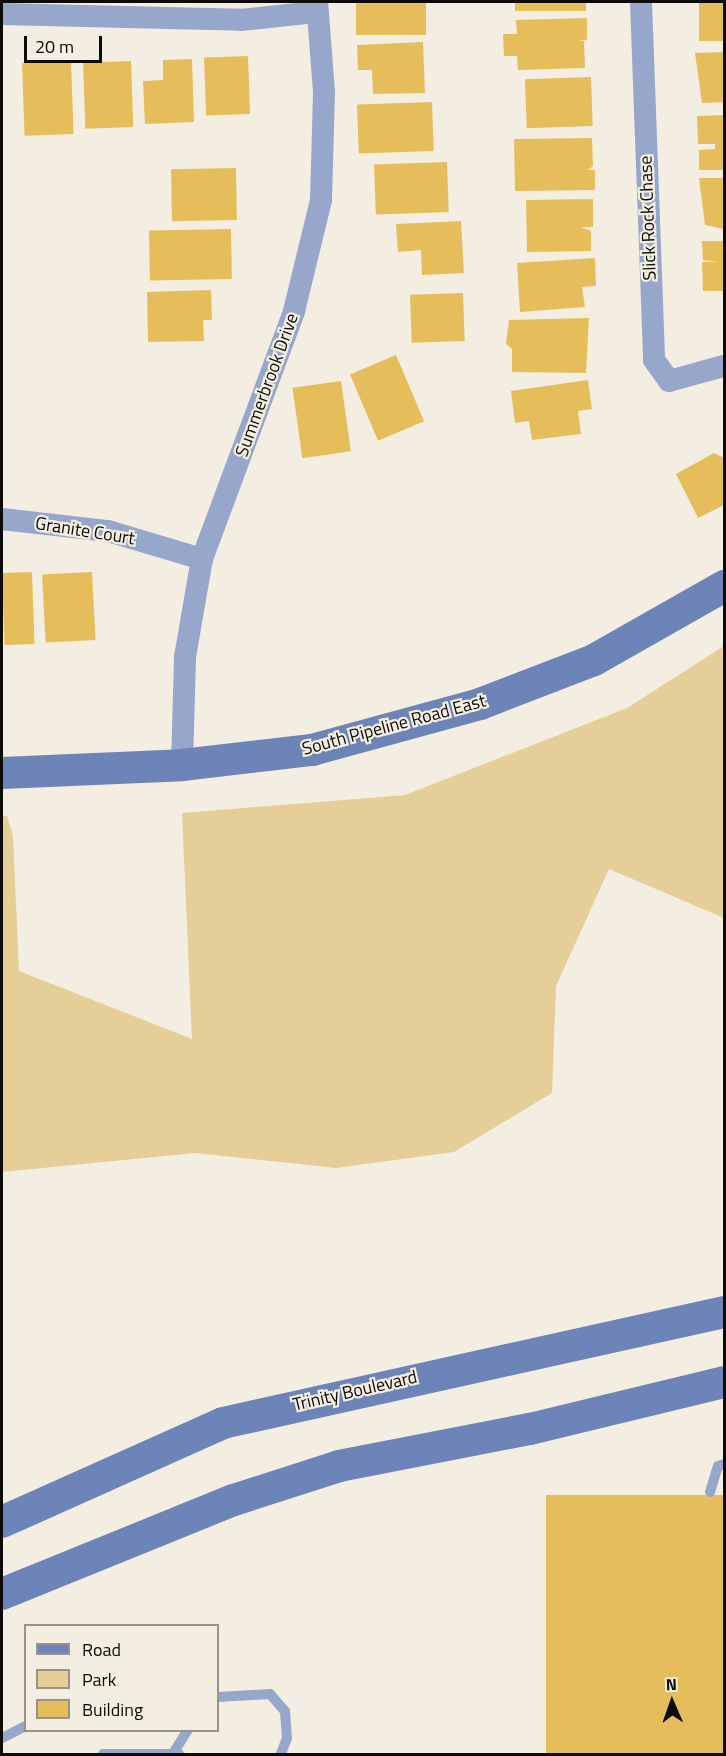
<!DOCTYPE html>
<html>
<head>
<meta charset="utf-8">
<style>
	body { margin:0 }
	#map { position:relative; width:726px; height:1756px; overflow:hidden; background:#f4eee2; font-family:"Titillium Web",sans-serif }
	div>[style] { position:absolute }
	.green>* { inset:0; background:#e5ce97 }
	.building>* { inset:0; background:#e5be5b; transform-origin:0 0 }
	.lane>* { height:10px; margin:-5px; padding:0 5px; transform-origin:5px; border-radius:5px; background:#97a7cc }
	.street>* { height:22px; margin:-11px; padding:0 11px; transform-origin:11px; border-radius:11px; background:#97a7cc }
	.secondary>* { height:32px; margin:-16px; padding:0 16px; transform-origin:16px; border-radius:16px; background:#6d84b9 }
	span { translate:-50% -50%; white-space:nowrap; text-align:center; line-height:1.15; -webkit-text-stroke:4.5px #f4eee2; paint-order:stroke }
	.street-label { font-size:18px; color:#0d0b07 }
	.frame { position:absolute; inset:0; border:3px solid #0d0b07; pointer-events:none }
	.legend { position:absolute; left:24px; top:1624px; width:195px; height:108px; box-sizing:border-box; background:#f4eee2; border:2px solid #98938a; margin:0; padding:8px 10px; list-style:none; font-size:18px; color:#0d0b07 }
	.legend li { display:flex; align-items:center; gap:12px; height:30px }
	.legend b { width:30px; border:2px solid #98938a }
	.north { position:absolute; left:642px; top:1672px; width:60px; height:60px; -webkit-text-stroke:4px #f4eee2; paint-order:stroke; rotate:358deg; font-size:16px; font-weight:700; line-height:24px; text-align:center; color:#0d0b07 }
	.north::after { content:''; display:block; margin:auto; width:21px; height:27px; background:#0d0b07; clip-path:polygon(50% 0,100% 100%,50% 72%,0 100%) }
	.scale { position:absolute; left:24px; top:36px; width:78px; height:27px; box-sizing:border-box; border:3px solid #0d0b07; border-top:0; padding-left:8px; font-size:18px; line-height:21px; white-space:nowrap; color:#0d0b07; -webkit-text-stroke:4px #f4eee2; paint-order:stroke }
</style>
</head>
<body>
<div id="map">
	<div class="green">
		<div style="clip-path:polygon(724px 646px,724px 918px,609px 869px,556px 986px,552px 1093px,454px 1152px,336px 1168px,195px 1153px,2px 1172px,2px 816px,7px 816px,13px 836px,19px 971px,192px 1039px,182px 813px,405px 795px,627px 708px)"></div>
	</div>
	<div class="building">
		<div style="left:356px;top:2px;width:70px;height:33px"></div>
		<div style="left:515px;top:2px;width:71px;height:9px"></div>
		<div style="left:699px;top:2px;width:25px;height:39px"></div>
		<div style="clip-path:polygon(587px 18px,587px 40px,579px 40px,584px 41px,585px 68px,518px 70px,517px 56px,504px 56px,503px 34px,517px 34px,516px 20px)"></div>
		<div style="clip-path:polygon(423px 42px,425px 93px,373px 94px,372px 70px,358px 70px,357px 45px)"></div>
		<div style="clip-path:polygon(724px 52px,724px 102px,702px 103px,695px 53px)"></div>
		<div style="left:248px;top:56px;width:58px;height:44px;rotate:88deg"></div>
		<div style="clip-path:polygon(192px 59px,194px 122px,145px 124px,143px 81px,163px 80px,163px 60px)"></div>
		<div style="left:71px;top:61px;width:73px;height:49px;rotate:88deg"></div>
		<div style="left:131px;top:61px;width:66px;height:48px;rotate:88deg"></div>
		<div style="left:591px;top:77px;width:49px;height:66px;rotate:88deg"></div>
		<div style="left:432px;top:102px;width:49px;height:75px;rotate:88deg"></div>
		<div style="clip-path:polygon(724px 115px,724px 170px,699px 170px,699px 150px,715px 149px,715px 144px,698px 144px,697px 116px)"></div>
		<div style="clip-path:polygon(592px 138px,593px 166px,588px 170px,595px 170px,595px 190px,515px 191px,514px 139px)"></div>
		<div style="left:447px;top:162px;width:50px;height:73px;rotate:88deg"></div>
		<div style="left:236px;top:168px;width:52px;height:65px;rotate:89deg"></div>
		<div style="clip-path:polygon(699px 178px,724px 178px,724px 229px,705px 225px)"></div>
		<div style="clip-path:polygon(593px 199px,593px 227px,581px 227px,591px 231px,591px 251px,527px 252px,526px 200px)"></div>
		<div style="clip-path:polygon(461px 221px,464px 273px,422px 275px,421px 250px,398px 252px,396px 224px)"></div>
		<div style="left:231px;top:229px;width:50px;height:82px;rotate:89deg"></div>
		<div style="clip-path:polygon(702px 241px,724px 241px,724px 291px,703px 291px,702px 262px,717px 262px,703px 260px)"></div>
		<div style="clip-path:polygon(595px 258px,596px 286px,582px 287px,585px 307px,520px 312px,517px 263px)"></div>
		<div style="clip-path:polygon(211px 290px,212px 320px,203px 320px,204px 341px,148px 342px,147px 292px)"></div>
		<div style="left:463px;top:293px;width:48px;height:53px;rotate:88deg"></div>
		<div style="clip-path:polygon(589px 318px,586px 373px,512px 372px,512px 349px,506px 344px,509px 320px)"></div>
		<div style="left:396px;top:355px;width:72px;height:50px;rotate:67deg"></div>
		<div style="clip-path:polygon(588px 380px,592px 409px,578px 411px,581px 434px,532px 440px,529px 421px,515px 423px,511px 391px)"></div>
		<div style="left:341px;top:381px;width:71px;height:49px;rotate:82deg"></div>
		<div style="clip-path:polygon(714px 453px,724px 458px,724px 505px,698px 518px,676px 474px)"></div>
		<div style="left:32px;top:572px;width:72px;height:30px;rotate:88deg"></div>
		<div style="left:92px;top:572px;width:68px;height:50px;rotate:87deg"></div>
		<div style="left:724px;top:1495px;width:259px;height:178px;rotate:90deg"></div>
	</div>
	<div class="lane">
		<div style="left:710px;top:1492px;width:27px;rotate:-73deg"></div>
		<div style="left:718px;top:1466px;width:6px;rotate:-18deg"></div>
		<div style="left:218px;top:1697px;width:52px;rotate:-3.3deg"></div>
		<div style="left:270px;top:1694px;width:23px;rotate:49deg"></div>
		<div style="left:285px;top:1711px;width:27px;rotate:86deg"></div>
		<div style="left:287px;top:1738px;width:17px;rotate:111deg"></div>
		<div style="left:2px;top:1738px;width:27px;rotate:-27deg"></div>
		<div style="left:174px;top:1752px;width:26px;rotate:-58deg"></div>
		<div style="left:103px;top:1754px;width:76px"></div>
	</div>
	<div class="street">
		<div style="left:641px;top:2px;width:358px;rotate:87.9deg"></div>
		<div style="left:654px;top:360px;width:26px;rotate:54deg"></div>
		<div style="left:669px;top:381px;width:57px;rotate:-15.3deg"></div>
		<div style="left:2px;top:14px;width:239px;rotate:1.4deg"></div>
		<div style="left:241px;top:20px;width:75px;rotate:-6.1deg"></div>
		<div style="left:2px;top:519px;width:107px;rotate:6.5deg"></div>
		<div style="left:108px;top:531px;width:98px;rotate:16.6deg"></div>
		<div style="left:182px;top:765px;width:108px;rotate:-88.4deg"></div>
		<div style="left:185px;top:657px;width:99px;rotate:-80.2deg"></div>
		<div style="left:202px;top:559px;width:265px;rotate:-69.6deg"></div>
		<div style="left:294px;top:311px;width:114px;rotate:-76.3deg"></div>
		<div style="left:321px;top:200px;width:108px;rotate:-88.4deg"></div>
		<div style="left:324px;top:92px;width:90px;rotate:-94.4deg"></div>
	</div>
	<div class="secondary">
		<div style="left:2px;top:773px;width:180px;rotate:-2.5deg"></div>
		<div style="left:182px;top:765px;width:131px;rotate:-6.6deg"></div>
		<div style="left:312px;top:750px;width:174px;rotate:-15.3deg"></div>
		<div style="left:480px;top:704px;width:122px;rotate:-21.1deg"></div>
		<div style="left:594px;top:660px;width:150px;rotate:-29.6deg"></div>
		<div style="left:2px;top:1522px;width:242px;rotate:-24.1deg"></div>
		<div style="left:223px;top:1423px;width:513px;rotate:-12.49deg"></div>
		<div style="left:2px;top:1594px;width:250px;rotate:-22.1deg"></div>
		<div style="left:234px;top:1500px;width:110px;rotate:-17.9deg"></div>
		<div style="left:339px;top:1466px;width:195px;rotate:-11deg"></div>
		<div style="left:530px;top:1429px;width:200px;rotate:-13.6deg"></div>
	</div>
	<div class="street-label">
		<span style="left:648px;top:218px;rotate:-92deg">Slick Rock Chase</span>
		<span style="left:267px;top:385px;rotate:-70deg">Summerbrook Drive</span>
		<span style="left:85px;top:531px;rotate:9deg">Granite Court</span>
		<span style="left:394px;top:725px;rotate:-15deg">South Pipeline Road East</span>
		<span style="left:355px;top:1391px;rotate:-13deg">Trinity Boulevard</span>
	</div>
	<div class="frame"></div>
	<ul class="legend">
	<li><b style="height:8px;background:#6d84b9"></b>Road</li>
	<li><b style="height:16px;background:#e5ce97"></b>Park</li>
	<li><b style="height:16px;background:#e5be5b"></b>Building</li>
	</ul>
	<div class="north">N</div>
	<div class="scale">20 m</div>
</div>
</body>
</html>
